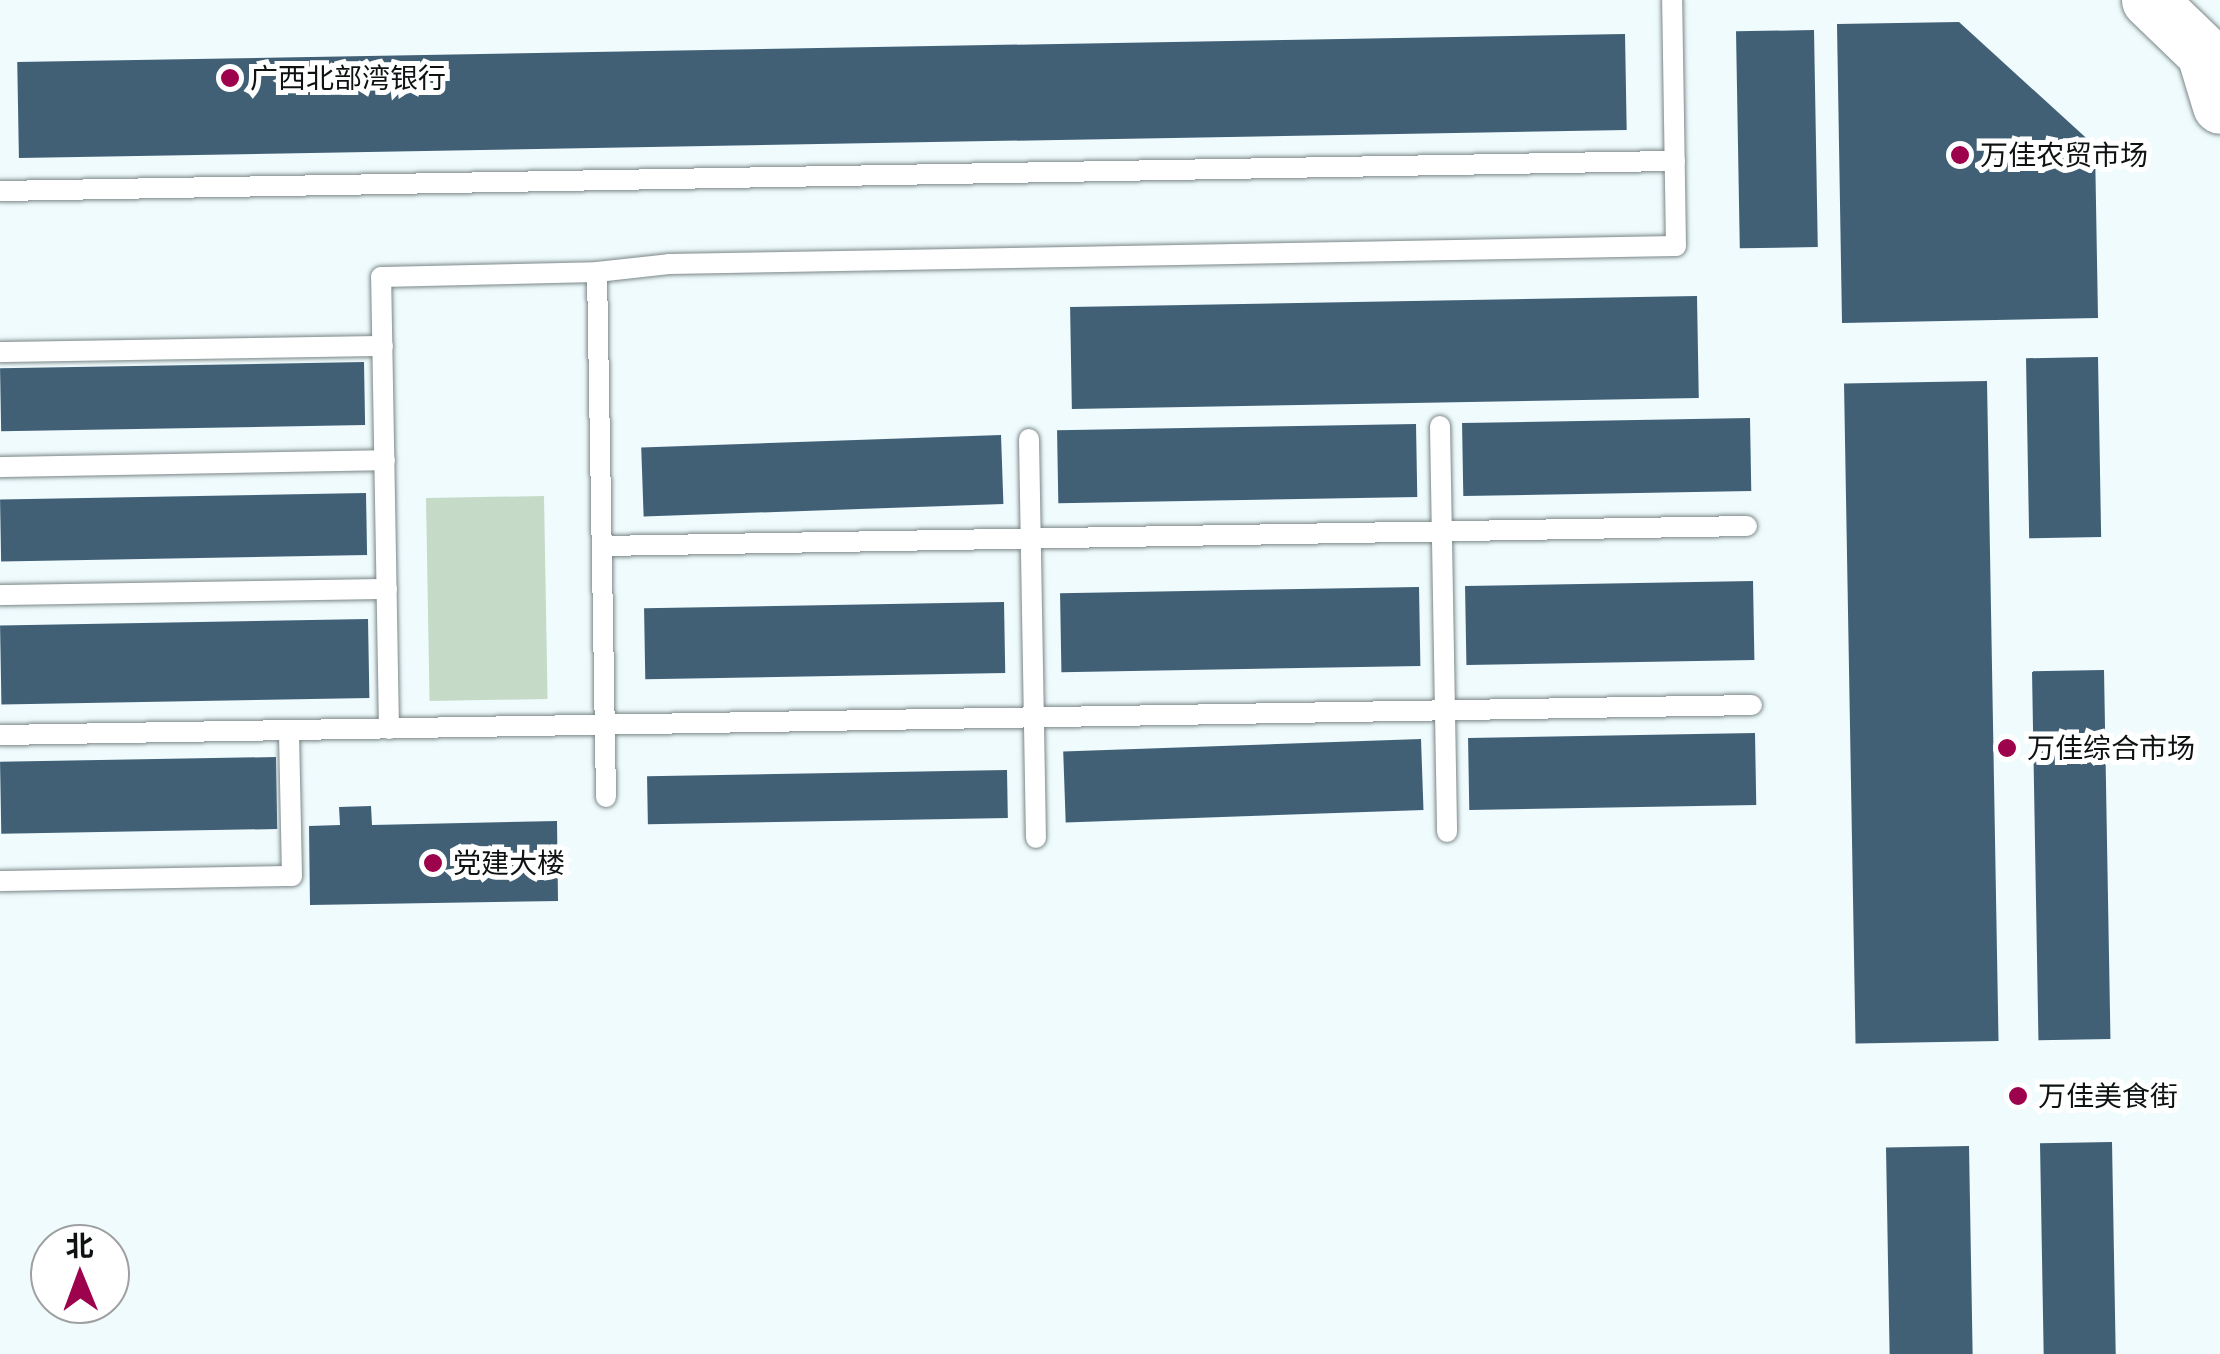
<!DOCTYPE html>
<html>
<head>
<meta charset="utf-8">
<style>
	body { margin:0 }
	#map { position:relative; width:2220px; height:1354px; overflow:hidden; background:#effbfd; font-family:"PT Sans","Noto Sans SC",sans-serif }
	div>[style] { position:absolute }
	.green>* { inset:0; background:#c5dac7; transform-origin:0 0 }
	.building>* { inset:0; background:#416076; transform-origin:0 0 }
	.roads { filter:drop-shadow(0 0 2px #7b8687) drop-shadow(0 0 2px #7b8687) }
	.service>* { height:20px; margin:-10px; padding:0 10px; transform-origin:10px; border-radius:10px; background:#fff }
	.secondary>* { height:55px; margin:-27.5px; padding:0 27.5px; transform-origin:27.5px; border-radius:27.5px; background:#fff }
	.dots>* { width:28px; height:28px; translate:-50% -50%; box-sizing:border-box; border:5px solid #fff; border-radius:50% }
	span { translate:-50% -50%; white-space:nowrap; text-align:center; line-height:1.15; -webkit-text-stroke:10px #fff; paint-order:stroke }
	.poi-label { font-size:28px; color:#0e1213 }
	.left { translate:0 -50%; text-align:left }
	.north { position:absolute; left:30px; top:1224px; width:100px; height:100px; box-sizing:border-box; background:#fff; border:2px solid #9fa0a1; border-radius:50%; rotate:359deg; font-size:28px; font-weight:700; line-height:40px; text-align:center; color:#0e1213 }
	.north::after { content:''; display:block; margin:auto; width:35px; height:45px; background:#9d034d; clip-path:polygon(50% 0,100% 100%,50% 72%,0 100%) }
</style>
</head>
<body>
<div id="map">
	<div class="green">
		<div style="left:544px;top:496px;width:203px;height:118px;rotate:89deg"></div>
	</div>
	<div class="building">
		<div style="clip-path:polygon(1959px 22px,2095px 146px,2098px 318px,1842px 323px,1837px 24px)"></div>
		<div style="left:1814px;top:30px;width:217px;height:78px;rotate:89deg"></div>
		<div style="left:1625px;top:34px;width:96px;height:1608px;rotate:89deg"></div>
		<div style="left:1697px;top:296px;width:102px;height:627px;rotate:89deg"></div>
		<div style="left:2098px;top:357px;width:180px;height:72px;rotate:89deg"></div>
		<div style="left:364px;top:362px;width:63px;height:364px;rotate:89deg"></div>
		<div style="left:1987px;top:381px;width:660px;height:143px;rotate:89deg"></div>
		<div style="left:1750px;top:418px;width:73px;height:288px;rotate:89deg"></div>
		<div style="left:1416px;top:424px;width:73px;height:359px;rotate:89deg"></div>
		<div style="left:1001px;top:435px;width:69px;height:360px;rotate:88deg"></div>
		<div style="left:366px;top:493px;width:62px;height:366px;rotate:89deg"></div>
		<div style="left:1753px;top:581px;width:79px;height:288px;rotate:89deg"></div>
		<div style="left:1419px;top:587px;width:79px;height:359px;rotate:89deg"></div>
		<div style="left:1004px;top:602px;width:71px;height:360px;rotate:89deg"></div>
		<div style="left:368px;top:619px;width:79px;height:368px;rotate:89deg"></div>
		<div style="left:2104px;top:670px;width:369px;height:72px;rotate:89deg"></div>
		<div style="left:1755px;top:733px;width:72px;height:287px;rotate:89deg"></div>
		<div style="left:1421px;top:739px;width:71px;height:358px;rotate:88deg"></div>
		<div style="left:276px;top:757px;width:72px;height:276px;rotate:89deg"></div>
		<div style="left:1007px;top:770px;width:48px;height:360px;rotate:89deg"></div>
		<div style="clip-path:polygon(371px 806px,372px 825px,557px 821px,558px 901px,310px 905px,309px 826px,340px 825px,339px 807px)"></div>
		<div style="left:2112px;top:1142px;width:212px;height:72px;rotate:89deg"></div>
		<div style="left:1969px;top:1146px;width:208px;height:83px;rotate:89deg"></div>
	</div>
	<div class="roads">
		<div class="service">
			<div style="left:0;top:191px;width:1675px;rotate:-1.03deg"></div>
			<div style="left:0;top:352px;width:383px;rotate:-0.9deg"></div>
			<div style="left:1440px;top:426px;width:406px;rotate:89deg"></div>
			<div style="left:1029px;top:439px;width:399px;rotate:89deg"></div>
			<div style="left:0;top:467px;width:385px;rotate:-1deg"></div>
			<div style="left:602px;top:546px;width:1145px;rotate:-1deg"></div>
			<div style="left:0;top:595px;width:387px;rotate:-0.9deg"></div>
			<div style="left:389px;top:729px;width:452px;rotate:-91deg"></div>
			<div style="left:381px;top:277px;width:216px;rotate:-1.3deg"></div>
			<div style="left:0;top:735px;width:1752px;rotate:-0.98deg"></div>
			<div style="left:606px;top:797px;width:525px;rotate:-90.98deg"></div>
			<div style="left:597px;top:272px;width:72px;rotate:-6.3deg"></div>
			<div style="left:669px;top:264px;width:1007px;rotate:-1.02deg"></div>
			<div style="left:1676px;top:246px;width:246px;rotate:-90.9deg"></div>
			<div style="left:0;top:881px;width:292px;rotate:-1deg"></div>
			<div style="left:292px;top:876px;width:146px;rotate:-91.2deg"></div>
		</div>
		<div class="secondary">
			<div style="left:2149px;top:0;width:76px;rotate:43.9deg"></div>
			<div style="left:2204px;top:53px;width:55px;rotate:73.2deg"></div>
		</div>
	</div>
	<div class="dots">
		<div style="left:230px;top:78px;background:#9d034d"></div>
		<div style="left:1960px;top:155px;background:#9d034d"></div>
		<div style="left:2007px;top:748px;background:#9d034d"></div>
		<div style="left:433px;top:863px;background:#9d034d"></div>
		<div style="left:2018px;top:1096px;background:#9d034d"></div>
	</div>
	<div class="poi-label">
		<span class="left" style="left:250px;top:78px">广西北部湾银行</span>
		<span class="left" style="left:1980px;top:155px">万佳农贸市场</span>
		<span class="left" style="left:2027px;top:748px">万佳综合市场</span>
		<span class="left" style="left:453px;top:863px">党建大楼</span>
		<span class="left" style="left:2038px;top:1096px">万佳美食街</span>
	</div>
	<div class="north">北</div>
</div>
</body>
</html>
